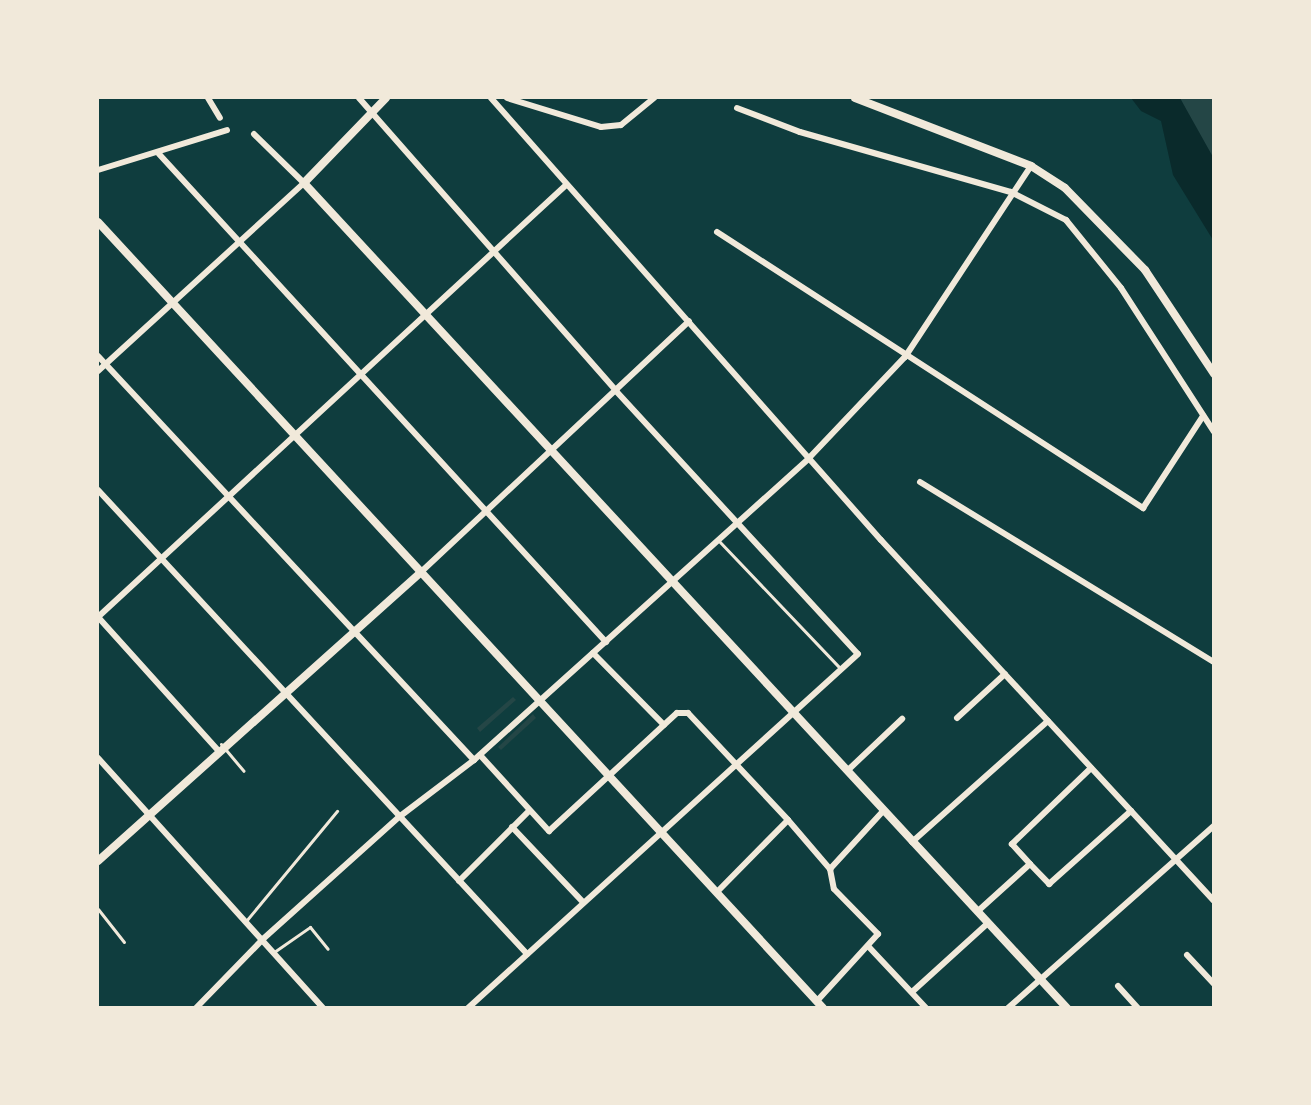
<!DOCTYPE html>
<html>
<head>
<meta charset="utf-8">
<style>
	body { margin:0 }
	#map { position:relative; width:1311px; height:1105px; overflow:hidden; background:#0f3d3e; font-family:"PT Sans Narrow",sans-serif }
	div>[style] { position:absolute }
	.green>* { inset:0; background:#244646 }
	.water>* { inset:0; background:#0a2a2b }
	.service>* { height:3px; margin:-1.5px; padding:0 1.5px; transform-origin:1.5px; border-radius:1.5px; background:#f1e9da }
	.minor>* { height:6px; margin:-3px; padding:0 3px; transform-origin:3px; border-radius:3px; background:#f1e9da }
	.tertiary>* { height:8px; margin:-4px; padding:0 4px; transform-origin:4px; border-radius:4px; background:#f1e9da }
	.secondary>* { height:8px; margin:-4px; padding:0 4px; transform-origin:4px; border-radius:4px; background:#f1e9da }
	span { translate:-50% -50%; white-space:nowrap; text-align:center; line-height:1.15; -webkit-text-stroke:6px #f1e9da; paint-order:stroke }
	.frame { position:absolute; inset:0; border:99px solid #f1e9da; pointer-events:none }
</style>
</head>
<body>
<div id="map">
	<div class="green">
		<div style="clip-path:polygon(1180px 98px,1213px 98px,1213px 157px,1200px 140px)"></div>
		<div style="clip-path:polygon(513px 697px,516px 700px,480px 732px,477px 728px)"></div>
		<div style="clip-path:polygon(533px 714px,536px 718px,501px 750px,498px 747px)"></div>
	</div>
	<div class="water">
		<div style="clip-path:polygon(1131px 98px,1180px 98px,1213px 157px,1213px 240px,1173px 175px,1161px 121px,1141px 111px)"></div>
	</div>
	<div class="service">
		<div style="left:718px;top:540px;width:178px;rotate:46.4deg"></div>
		<div style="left:221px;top:744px;width:35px;rotate:50deg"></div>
		<div style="left:98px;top:909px;width:42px;rotate:51.8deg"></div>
		<div style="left:246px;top:921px;width:143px;rotate:-50.4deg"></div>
		<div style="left:274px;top:952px;width:44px;rotate:-34.8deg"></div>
		<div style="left:310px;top:927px;width:28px;rotate:51deg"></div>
	</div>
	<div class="minor">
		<div style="left:208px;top:98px;width:23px;rotate:59deg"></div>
		<div style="left:359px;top:98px;width:390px;rotate:48.7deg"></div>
		<div style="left:616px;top:391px;width:357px;rotate:47.4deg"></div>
		<div style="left:858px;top:654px;width:527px;rotate:137.77deg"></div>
		<div style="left:491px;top:98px;width:589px;rotate:48.58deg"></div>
		<div style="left:881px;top:540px;width:491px;rotate:47.3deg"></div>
		<div style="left:507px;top:98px;width:98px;rotate:17.1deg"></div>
		<div style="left:601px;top:127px;width:20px;rotate:-6deg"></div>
		<div style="left:621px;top:125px;width:43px;rotate:-39.3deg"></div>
		<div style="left:737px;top:108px;width:67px;rotate:20.9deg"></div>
		<div style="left:800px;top:132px;width:219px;rotate:15.9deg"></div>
		<div style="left:1011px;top:192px;width:62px;rotate:27deg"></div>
		<div style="left:1066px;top:220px;width:87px;rotate:51deg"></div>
		<div style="left:1121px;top:288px;width:171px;rotate:57.1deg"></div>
		<div style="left:159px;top:154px;width:662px;rotate:47.51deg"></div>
		<div style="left:98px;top:170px;width:135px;rotate:-17.2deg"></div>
		<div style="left:717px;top:232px;width:508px;rotate:32.94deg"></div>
		<div style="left:1143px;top:508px;width:110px;rotate:-56.9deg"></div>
		<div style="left:98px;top:356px;width:552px;rotate:47.06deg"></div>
		<div style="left:98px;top:371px;width:279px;rotate:-42.4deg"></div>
		<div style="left:304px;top:183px;width:70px;rotate:-135.6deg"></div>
		<div style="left:920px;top:482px;width:345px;rotate:31.5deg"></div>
		<div style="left:98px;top:490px;width:632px;rotate:47.24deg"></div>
		<div style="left:421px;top:572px;width:367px;rotate:-43.1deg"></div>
		<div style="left:98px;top:617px;width:637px;rotate:-42.71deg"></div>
		<div style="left:98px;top:617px;width:178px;rotate:48deg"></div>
		<div style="left:593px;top:653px;width:101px;rotate:45.4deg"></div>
		<div style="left:957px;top:718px;width:65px;rotate:-42.5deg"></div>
		<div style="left:480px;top:755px;width:103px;rotate:47.8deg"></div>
		<div style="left:549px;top:831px;width:174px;rotate:-42.7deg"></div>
		<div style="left:677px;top:713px;width:11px"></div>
		<div style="left:688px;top:713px;width:146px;rotate:46.9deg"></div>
		<div style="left:788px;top:820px;width:65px;rotate:49.4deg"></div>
		<div style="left:830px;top:869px;width:20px;rotate:79deg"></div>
		<div style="left:834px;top:889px;width:63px;rotate:45.6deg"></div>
		<div style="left:878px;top:934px;width:91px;rotate:132.3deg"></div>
		<div style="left:98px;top:758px;width:336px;rotate:48deg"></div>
		<div style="left:1091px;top:768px;width:110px;rotate:136.1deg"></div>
		<div style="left:1012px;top:844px;width:27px;rotate:48deg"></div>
		<div style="left:1030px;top:864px;width:28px;rotate:46deg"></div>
		<div style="left:1049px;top:884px;width:110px;rotate:-41.7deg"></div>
		<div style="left:847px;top:771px;width:76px;rotate:-43.4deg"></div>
		<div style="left:512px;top:827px;width:103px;rotate:46.6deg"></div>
		<div style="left:912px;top:842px;width:182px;rotate:-41.7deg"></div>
		<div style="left:830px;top:869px;width:80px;rotate:-47.5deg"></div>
		<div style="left:459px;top:881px;width:98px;rotate:-45deg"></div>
		<div style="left:717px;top:892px;width:101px;rotate:-45.4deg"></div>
		<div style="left:978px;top:911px;width:70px;rotate:-42.1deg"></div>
		<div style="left:868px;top:946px;width:85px;rotate:46.9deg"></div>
		<div style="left:1187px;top:955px;width:40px;rotate:47deg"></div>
		<div style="left:1118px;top:986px;width:30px;rotate:48deg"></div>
		<div style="left:912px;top:992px;width:103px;rotate:-42.2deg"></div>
		<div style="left:196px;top:1008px;width:96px;rotate:-45.8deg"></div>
		<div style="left:263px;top:939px;width:183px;rotate:-41.9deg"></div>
		<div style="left:399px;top:817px;width:94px;rotate:-37.2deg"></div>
		<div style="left:474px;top:760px;width:451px;rotate:-42deg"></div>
		<div style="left:809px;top:458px;width:139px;rotate:-46.5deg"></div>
		<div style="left:905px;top:357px;width:229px;rotate:-56.6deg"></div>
		<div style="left:1008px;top:1008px;width:275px;rotate:-41.5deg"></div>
	</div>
	<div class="tertiary">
		<div style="left:386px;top:98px;width:118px;rotate:134deg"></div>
		<div style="left:304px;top:183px;width:1124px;rotate:47.24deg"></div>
		<div style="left:98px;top:222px;width:476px;rotate:47.3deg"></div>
	</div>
	<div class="secondary">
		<div style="left:855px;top:98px;width:189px;rotate:21.1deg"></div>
		<div style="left:1031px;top:166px;width:40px;rotate:32.9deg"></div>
		<div style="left:1065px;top:188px;width:115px;rotate:45.7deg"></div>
		<div style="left:1145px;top:270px;width:125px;rotate:56.4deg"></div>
		<div style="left:98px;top:861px;width:433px;rotate:-41.8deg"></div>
		<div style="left:421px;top:572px;width:593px;rotate:47.32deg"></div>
	</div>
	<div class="frame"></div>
</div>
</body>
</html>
